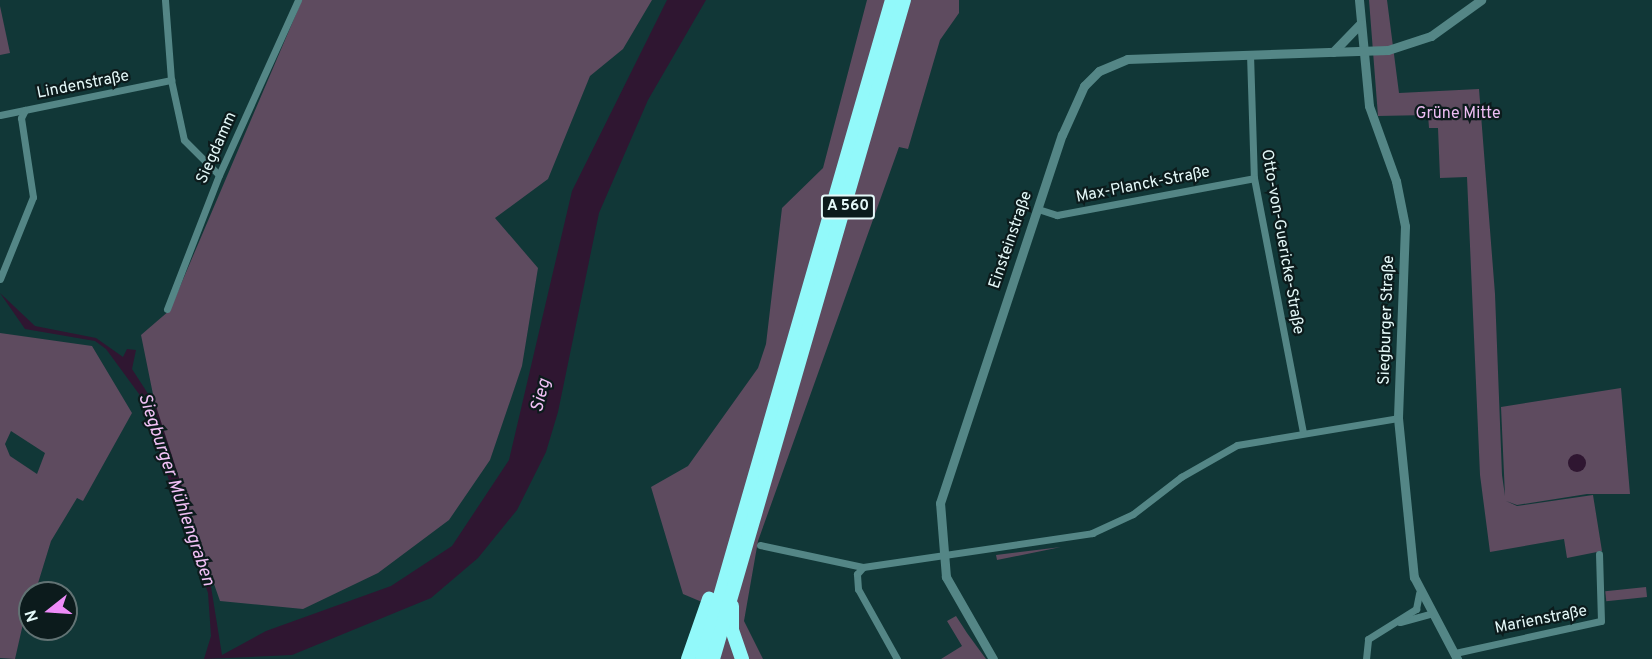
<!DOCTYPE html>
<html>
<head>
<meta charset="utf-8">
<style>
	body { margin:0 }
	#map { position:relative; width:1652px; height:659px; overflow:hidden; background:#113737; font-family:Overpass,sans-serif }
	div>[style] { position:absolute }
	.green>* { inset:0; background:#5e4b5f; transform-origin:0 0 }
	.water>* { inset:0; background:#2f1631 }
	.round { border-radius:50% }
	.minor>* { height:7px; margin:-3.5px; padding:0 3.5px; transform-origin:3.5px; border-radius:3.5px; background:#548686 }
	.tertiary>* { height:9px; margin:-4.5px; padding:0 4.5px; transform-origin:4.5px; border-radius:4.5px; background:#548686 }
	.motorway>* { height:14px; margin:-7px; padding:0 7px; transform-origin:7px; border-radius:7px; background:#92f9fa }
	span { translate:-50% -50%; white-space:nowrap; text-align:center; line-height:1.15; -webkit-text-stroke:4.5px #0c1b1c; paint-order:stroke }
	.shield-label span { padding:2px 4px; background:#0c1b1c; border:2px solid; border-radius:4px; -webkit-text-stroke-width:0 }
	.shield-label { font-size:15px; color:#e4f8f8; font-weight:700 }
	.street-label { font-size:16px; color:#e4f8f8 }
	.park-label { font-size:16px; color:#efbef4 }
	.water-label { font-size:18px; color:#f2c1f6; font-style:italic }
	.north { position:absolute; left:18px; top:581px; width:60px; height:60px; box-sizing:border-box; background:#0c1b1c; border:2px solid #627374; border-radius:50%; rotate:253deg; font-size:16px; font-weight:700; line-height:24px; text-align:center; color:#e4f8f8 }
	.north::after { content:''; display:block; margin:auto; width:21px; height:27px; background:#ee8cf8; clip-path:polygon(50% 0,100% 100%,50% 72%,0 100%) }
</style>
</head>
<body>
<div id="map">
	<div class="green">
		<div style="clip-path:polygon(302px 0,652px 0,623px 49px,590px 76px,548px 179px,495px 218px,538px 268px,522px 366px,490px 460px,449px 520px,378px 573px,303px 609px,220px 601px,161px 434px,141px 335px,170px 310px)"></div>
		<div style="clip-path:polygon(867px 0,959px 0,959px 13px,940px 40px,908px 149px,899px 147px,758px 541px,744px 621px,763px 659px,747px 659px,735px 616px,683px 594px,651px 487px,688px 466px,758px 368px,766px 344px,782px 208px,823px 168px)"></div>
		<div style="clip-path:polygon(1369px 0,1387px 0,1399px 93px,1479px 89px,1495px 294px,1502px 475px,1505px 496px,1501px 407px,1621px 388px,1630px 494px,1587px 494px,1517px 505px,1506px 501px,1517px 506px,1593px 495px,1602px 551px,1567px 558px,1564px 539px,1490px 552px,1480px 475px,1467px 177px,1440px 178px,1438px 128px,1429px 128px,1428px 115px,1378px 116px)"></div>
		<div style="clip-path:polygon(0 6px,10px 53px,0 55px)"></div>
		<div style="clip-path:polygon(evenodd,0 333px,92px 346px,132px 413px,83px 501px,77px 498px,51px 541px,35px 593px,30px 593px,15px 659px,0 658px,0 333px,11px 431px,45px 453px,37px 474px,10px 456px,5px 444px,11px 431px)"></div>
		<div style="clip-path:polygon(1061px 547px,997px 560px,996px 555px)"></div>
		<div style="left:1646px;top:587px;width:10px;height:41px;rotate:84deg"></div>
		<div style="clip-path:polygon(956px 616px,967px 633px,986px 659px,941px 659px,962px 646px,947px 621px)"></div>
		<div style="clip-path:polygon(726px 631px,738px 659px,720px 659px)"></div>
	</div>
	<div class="water">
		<div style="clip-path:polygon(667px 0,706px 0,648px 100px,599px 213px,558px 412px,546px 452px,517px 510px,478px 558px,431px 598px,292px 655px,204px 659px,211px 636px,208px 593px,139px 394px,106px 349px,95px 341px,25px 329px,0 293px,35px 326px,96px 338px,123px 357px,127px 349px,136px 350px,132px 369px,156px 406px,208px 568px,222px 655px,266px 631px,391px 586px,452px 546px,509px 460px,572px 191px)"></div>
		<div class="round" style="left:1568px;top:454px;width:18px;height:18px"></div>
	</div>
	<div class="minor">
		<div style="left:1250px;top:54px;width:124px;rotate:88.2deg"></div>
		<div style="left:1254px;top:178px;width:259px;rotate:79.1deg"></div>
		<div style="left:171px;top:80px;width:61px;rotate:77.8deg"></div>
		<div style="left:184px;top:140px;width:49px;rotate:45deg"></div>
		<div style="left:0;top:115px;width:175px;rotate:-11.6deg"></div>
		<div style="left:171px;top:80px;width:80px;rotate:-94.3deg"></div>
		<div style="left:1038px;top:209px;width:20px;rotate:18deg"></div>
		<div style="left:1057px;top:215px;width:200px;rotate:-10.6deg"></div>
		<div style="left:0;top:279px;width:88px;rotate:-68.1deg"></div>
		<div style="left:33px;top:197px;width:80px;rotate:-98.6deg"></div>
		<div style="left:21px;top:118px;width:9px;rotate:-63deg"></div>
		<div style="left:167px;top:309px;width:144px;rotate:-68.8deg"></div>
		<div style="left:219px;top:175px;width:192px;rotate:-65.7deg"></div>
		<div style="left:760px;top:545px;width:105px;rotate:12.1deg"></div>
		<div style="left:1400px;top:622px;width:34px;rotate:-15deg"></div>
		<div style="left:1455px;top:653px;width:149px;rotate:-12.4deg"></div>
		<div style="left:1601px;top:621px;width:67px;rotate:-91.7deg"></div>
		<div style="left:897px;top:659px;width:80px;rotate:-119.1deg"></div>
		<div style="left:858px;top:589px;width:15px;rotate:-94deg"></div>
		<div style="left:857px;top:574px;width:9px;rotate:-49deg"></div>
		<div style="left:863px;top:567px;width:232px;rotate:-8.4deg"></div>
		<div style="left:1092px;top:533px;width:45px;rotate:-24.9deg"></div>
		<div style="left:1133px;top:514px;width:61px;rotate:-37.6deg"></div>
		<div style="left:1181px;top:477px;width:64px;rotate:-29.7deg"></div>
		<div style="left:1237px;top:445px;width:163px;rotate:-9.5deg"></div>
		<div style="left:1366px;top:659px;width:20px;rotate:-84deg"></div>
		<div style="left:1368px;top:639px;width:57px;rotate:-32deg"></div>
		<div style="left:1416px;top:609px;width:16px;rotate:-79deg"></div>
	</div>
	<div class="tertiary">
		<div style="left:1359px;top:0;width:106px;rotate:84.6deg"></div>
		<div style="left:1369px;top:106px;width:80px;rotate:70.2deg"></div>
		<div style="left:1396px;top:181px;width:46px;rotate:78.7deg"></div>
		<div style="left:1405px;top:226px;width:192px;rotate:92.1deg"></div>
		<div style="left:1398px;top:418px;width:160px;rotate:84.3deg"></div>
		<div style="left:1414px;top:577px;width:93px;rotate:62.3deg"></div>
		<div style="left:1333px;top:52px;width:39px;rotate:-46deg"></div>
		<div style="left:993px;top:659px;width:95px;rotate:-119.8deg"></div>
		<div style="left:946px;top:577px;width:74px;rotate:-94.6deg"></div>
		<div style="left:940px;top:503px;width:388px;rotate:-71.7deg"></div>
		<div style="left:1062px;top:135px;width:54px;rotate:-65.8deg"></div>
		<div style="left:1084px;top:86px;width:21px;rotate:-45deg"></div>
		<div style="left:1099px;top:71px;width:30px;rotate:-23deg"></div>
		<div style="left:1127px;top:59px;width:261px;rotate:-2deg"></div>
		<div style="left:1388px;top:50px;width:45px;rotate:-18deg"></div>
		<div style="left:1431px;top:36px;width:62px;rotate:-35.8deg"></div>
	</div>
	<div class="motorway">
		<div style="left:732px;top:606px;width:24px;rotate:90deg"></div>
		<div style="left:732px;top:630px;width:31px;rotate:71deg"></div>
		<div style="left:688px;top:659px;width:64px;rotate:-70.7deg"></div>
		<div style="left:702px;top:659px;width:686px;rotate:-73.92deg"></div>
		<div style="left:713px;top:659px;width:686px;rotate:-73.84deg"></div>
	</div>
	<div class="shield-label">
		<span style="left:848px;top:207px">A 560</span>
	</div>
	<div class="street-label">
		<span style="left:83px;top:85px;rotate:-11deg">Lindenstraße</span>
		<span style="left:217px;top:148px;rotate:-66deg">Siegdamm</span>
		<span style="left:1143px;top:185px;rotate:-11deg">Max-Planck-Straße</span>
		<span style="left:1011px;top:240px;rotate:-71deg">Einsteinstraße</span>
		<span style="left:1282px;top:242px;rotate:80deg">Otto-von-Guericke-Straße</span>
		<span style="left:1387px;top:320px;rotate:-88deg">Siegburger Straße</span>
		<span style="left:1541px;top:620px;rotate:-11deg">Marienstraße</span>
	</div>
	<div class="park-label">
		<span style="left:1458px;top:114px">Grüne Mitte</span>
	</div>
	<div class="water-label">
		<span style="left:542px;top:396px;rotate:-76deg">Sieg</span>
		<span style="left:175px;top:490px;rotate:71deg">Siegburger Mühlengraben</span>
	</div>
	<div class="north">N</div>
</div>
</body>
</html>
